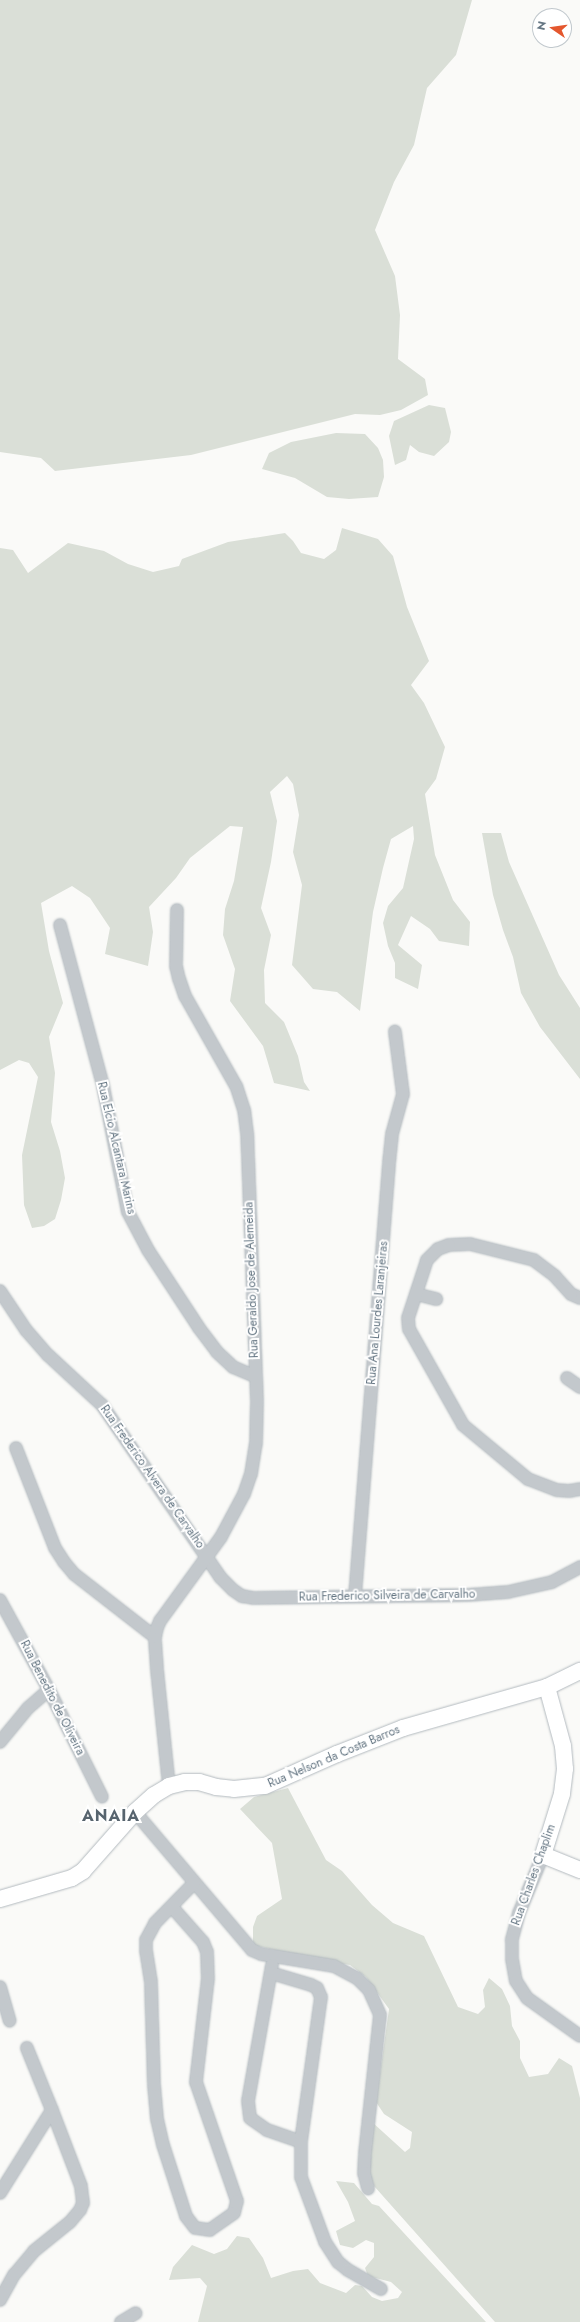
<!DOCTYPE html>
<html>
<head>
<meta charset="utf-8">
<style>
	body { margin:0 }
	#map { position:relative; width:580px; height:2322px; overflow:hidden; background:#fafaf8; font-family:Jost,sans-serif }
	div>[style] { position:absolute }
	.green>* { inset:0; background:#dadfd7 }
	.roads { filter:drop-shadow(0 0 1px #b3babf) drop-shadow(0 0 1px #b3babf) }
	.street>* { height:12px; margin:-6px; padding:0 6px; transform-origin:6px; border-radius:6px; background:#c3c8cc }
	.secondary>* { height:16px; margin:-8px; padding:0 8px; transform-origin:8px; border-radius:8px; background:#fff }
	span { translate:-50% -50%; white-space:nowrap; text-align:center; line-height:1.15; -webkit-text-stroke:4px #fff; paint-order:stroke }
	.street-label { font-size:12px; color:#657683 }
	.district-label { font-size:16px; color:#57646e; font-weight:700; letter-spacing:1px }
	.north { position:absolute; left:532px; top:8px; width:40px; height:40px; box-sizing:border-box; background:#fff; border:1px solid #c1c8cd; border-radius:50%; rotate:283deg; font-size:11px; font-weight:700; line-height:16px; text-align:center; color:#657683 }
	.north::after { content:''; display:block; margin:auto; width:14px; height:18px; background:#e4572e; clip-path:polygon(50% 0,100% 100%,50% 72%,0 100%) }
</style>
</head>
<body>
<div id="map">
	<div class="green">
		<div style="clip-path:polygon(0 0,472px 0,456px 55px,427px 88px,414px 145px,394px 182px,375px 230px,395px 276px,400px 315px,398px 359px,425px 379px,428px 395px,401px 410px,380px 415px,355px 414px,191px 455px,55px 471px,41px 458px,0 452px)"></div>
		<div style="clip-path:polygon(429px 405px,445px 408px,451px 432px,449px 442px,434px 456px,419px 452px,410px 445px,406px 460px,395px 465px,389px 436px,394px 421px)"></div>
		<div style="clip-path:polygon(336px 433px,365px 434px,378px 448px,383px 460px,384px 477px,378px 497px,349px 499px,327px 497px,295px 478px,262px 469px,269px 453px,291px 442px)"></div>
		<div style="clip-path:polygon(342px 528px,378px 539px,393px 556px,407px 607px,429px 661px,411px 685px,424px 703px,445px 747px,436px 779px,425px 794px,435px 855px,453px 900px,470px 922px,469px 946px,439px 941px,430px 929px,411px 916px,398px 945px,422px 965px,418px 989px,395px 978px,395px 963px,388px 946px,383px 923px,388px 906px,403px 888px,414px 839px,413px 826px,391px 839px,383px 868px,373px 912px,360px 1011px,337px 992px,313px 989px,292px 965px,302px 885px,293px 852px,299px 815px,293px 784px,287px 776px,270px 792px,277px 821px,271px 862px,261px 908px,271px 935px,264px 970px,265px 1003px,284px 1022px,298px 1056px,304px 1082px,310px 1091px,274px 1083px,263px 1046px,230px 1001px,235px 969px,223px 935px,225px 909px,234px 881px,243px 827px,230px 826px,190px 858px,176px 878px,149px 907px,153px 932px,148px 966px,105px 954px,110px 928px,90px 898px,72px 886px,41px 903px,49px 951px,63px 1003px,49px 1037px,55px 1073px,51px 1122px,60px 1151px,65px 1178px,61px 1200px,55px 1219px,44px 1226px,32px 1228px,24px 1205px,22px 1155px,38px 1077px,29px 1063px,19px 1060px,0 1070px,0 548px,13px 550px,28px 573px,68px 543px,104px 551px,128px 564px,153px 572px,179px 566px,182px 559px,228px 542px,285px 533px,293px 541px,301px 553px,324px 559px,336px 550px)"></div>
		<div style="clip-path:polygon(482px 833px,501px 833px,509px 862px,559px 975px,580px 1008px,580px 1079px,540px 1027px,521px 993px,513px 957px,503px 930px,493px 895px)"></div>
		<div style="clip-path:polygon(288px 1788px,326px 1860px,342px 1871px,372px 1905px,393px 1923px,424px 1936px,458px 2007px,478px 2014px,485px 2007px,483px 1990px,489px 1978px,502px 1989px,510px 2006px,512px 2026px,520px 2041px,520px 2058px,529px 2077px,548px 2074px,559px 2058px,572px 2066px,580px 2098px,580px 2322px,495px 2322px,366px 2177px,372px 2122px,405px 2152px,410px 2148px,412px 2132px,384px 2114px,376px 2102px,389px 2009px,366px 1977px,350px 1965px,318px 1960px,253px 1945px,253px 1927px,257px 1916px,282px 1899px,272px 1843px,240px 1809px,254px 1797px)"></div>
		<div style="clip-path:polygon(336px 2181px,354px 2183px,372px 2204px,379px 2206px,486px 2322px,198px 2322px,207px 2286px,200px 2278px,169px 2280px,173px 2267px,192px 2245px,214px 2254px,227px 2249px,237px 2236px,249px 2238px,263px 2258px,271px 2278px,293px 2271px,308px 2269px,320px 2283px,346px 2293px,355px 2285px,362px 2286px,372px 2297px,382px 2301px,398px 2298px,402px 2292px,391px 2282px,368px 2276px,365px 2268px,374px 2257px,374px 2243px,366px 2240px,353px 2248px,340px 2245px,336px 2231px,355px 2221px,348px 2202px)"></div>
	</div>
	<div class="roads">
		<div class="street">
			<div style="left:60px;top:925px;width:167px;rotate:75deg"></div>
			<div style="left:103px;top:1086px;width:128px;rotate:78.8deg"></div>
			<div style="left:128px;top:1212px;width:43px;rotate:62.2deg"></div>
			<div style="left:148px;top:1250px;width:93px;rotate:56.8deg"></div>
			<div style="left:199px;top:1328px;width:30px;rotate:53deg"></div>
			<div style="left:217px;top:1352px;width:22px;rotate:43deg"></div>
			<div style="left:233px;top:1367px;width:25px;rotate:23deg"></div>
			<div style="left:0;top:1291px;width:47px;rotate:56.3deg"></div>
			<div style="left:26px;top:1330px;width:33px;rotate:49deg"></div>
			<div style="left:48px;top:1355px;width:74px;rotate:42.8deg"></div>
			<div style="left:102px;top:1405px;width:209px;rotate:55.5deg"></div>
			<div style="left:220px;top:1577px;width:18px;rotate:45deg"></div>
			<div style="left:233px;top:1590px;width:11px;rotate:34deg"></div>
			<div style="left:242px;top:1596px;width:11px;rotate:10deg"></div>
			<div style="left:253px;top:1598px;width:215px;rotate:-0.8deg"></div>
			<div style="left:468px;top:1595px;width:40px;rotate:-4.3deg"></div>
			<div style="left:508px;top:1592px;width:45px;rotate:-12.8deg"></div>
			<div style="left:552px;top:1582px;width:32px;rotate:-28deg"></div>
			<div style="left:416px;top:1294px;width:21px;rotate:14deg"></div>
			<div style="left:580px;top:1298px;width:10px;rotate:-156deg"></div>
			<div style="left:571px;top:1294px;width:24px;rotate:-132deg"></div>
			<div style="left:555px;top:1276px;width:26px;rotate:-143deg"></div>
			<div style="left:534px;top:1260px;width:66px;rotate:-166deg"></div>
			<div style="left:470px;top:1244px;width:21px;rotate:177deg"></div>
			<div style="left:449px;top:1245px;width:12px;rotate:160deg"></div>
			<div style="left:438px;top:1249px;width:16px;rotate:135deg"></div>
			<div style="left:427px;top:1260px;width:61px;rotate:108.1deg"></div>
			<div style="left:408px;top:1318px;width:11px;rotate:85deg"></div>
			<div style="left:409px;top:1329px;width:110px;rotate:60.6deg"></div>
			<div style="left:463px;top:1425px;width:85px;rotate:39.7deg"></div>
			<div style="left:528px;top:1479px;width:31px;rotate:21deg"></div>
			<div style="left:557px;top:1490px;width:12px;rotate:5deg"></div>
			<div style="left:569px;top:1491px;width:11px;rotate:-10deg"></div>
			<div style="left:567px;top:1378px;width:16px;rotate:35deg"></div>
			<div style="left:16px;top:1448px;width:107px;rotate:68.7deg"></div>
			<div style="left:55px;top:1548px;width:17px;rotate:57deg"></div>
			<div style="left:64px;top:1562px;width:16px;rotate:50deg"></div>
			<div style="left:74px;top:1574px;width:103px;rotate:37.9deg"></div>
			<div style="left:355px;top:1596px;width:434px;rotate:-85.5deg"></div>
			<div style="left:389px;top:1163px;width:29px;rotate:-84deg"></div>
			<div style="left:392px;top:1134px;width:41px;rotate:-74.6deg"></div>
			<div style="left:403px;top:1094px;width:63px;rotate:-97.4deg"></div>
			<div style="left:0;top:1600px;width:102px;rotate:61.4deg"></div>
			<div style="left:49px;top:1690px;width:119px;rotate:63.6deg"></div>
			<div style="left:0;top:1742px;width:44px;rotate:-50.5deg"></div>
			<div style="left:28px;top:1708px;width:28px;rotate:-41deg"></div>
			<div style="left:169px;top:1786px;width:118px;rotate:-95.9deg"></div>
			<div style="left:157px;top:1669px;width:32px;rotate:-94deg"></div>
			<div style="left:155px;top:1637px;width:9px;rotate:-77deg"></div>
			<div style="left:157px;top:1628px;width:8px;rotate:-67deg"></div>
			<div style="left:160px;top:1621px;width:104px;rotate:-54deg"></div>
			<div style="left:221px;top:1537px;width:49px;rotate:-61.9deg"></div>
			<div style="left:244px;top:1494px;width:21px;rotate:-71deg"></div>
			<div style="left:251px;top:1474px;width:31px;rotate:-81deg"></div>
			<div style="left:256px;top:1443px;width:42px;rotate:-88.6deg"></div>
			<div style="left:257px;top:1401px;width:268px;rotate:-92.1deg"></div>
			<div style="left:247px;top:1133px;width:23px;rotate:-97deg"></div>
			<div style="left:244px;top:1110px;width:25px;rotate:-108deg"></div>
			<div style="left:236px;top:1086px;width:103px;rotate:-119.5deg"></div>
			<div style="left:185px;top:996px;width:18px;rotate:-109deg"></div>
			<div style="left:179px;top:979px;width:13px;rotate:-103deg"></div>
			<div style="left:176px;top:966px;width:56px;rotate:-89deg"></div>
			<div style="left:135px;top:1812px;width:181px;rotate:49.7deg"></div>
			<div style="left:252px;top:1950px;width:10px;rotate:24deg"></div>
			<div style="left:261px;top:1954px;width:74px;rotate:9.3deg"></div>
			<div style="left:334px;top:1966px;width:26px;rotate:28deg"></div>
			<div style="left:357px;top:1978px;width:17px;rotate:45deg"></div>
			<div style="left:369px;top:1990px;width:27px;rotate:66deg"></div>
			<div style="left:380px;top:2015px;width:140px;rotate:96.2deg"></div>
			<div style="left:365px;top:2154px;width:19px;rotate:93deg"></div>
			<div style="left:364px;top:2173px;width:16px;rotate:75deg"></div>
			<div style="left:543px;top:1855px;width:63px;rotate:112.5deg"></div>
			<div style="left:519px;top:1913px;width:28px;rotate:105deg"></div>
			<div style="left:512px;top:1940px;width:19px;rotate:90deg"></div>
			<div style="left:512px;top:1959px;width:22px;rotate:80deg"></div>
			<div style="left:516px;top:1981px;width:20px;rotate:57deg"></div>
			<div style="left:527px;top:1998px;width:65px;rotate:35.6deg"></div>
			<div style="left:172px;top:1907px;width:47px;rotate:48.5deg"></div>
			<div style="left:203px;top:1942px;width:11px;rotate:68deg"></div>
			<div style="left:207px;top:1952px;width:26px;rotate:88deg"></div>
			<div style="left:208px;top:1978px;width:105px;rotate:96.6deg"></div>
			<div style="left:196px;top:2082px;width:126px;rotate:71deg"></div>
			<div style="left:237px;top:2201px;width:12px;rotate:104deg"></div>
			<div style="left:234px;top:2213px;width:29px;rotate:145deg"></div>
			<div style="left:210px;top:2230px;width:15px;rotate:-172deg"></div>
			<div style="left:195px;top:2228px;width:15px;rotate:-127deg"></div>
			<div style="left:186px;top:2216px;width:75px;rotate:-107.9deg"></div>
			<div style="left:163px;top:2145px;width:27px;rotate:-103deg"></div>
			<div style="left:157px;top:2119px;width:34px;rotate:-95deg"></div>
			<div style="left:154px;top:2085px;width:103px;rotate:-91.7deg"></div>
			<div style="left:151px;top:1982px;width:31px;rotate:-99deg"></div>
			<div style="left:146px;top:1951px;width:11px;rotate:-90deg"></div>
			<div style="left:146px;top:1940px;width:19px;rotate:-62deg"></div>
			<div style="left:155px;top:1923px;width:56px;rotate:-45.7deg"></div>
			<div style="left:272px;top:1965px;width:138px;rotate:100deg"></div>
			<div style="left:248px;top:2101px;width:17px;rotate:83deg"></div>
			<div style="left:250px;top:2118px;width:21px;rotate:35deg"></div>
			<div style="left:267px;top:2130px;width:36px;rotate:19deg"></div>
			<div style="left:271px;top:1973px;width:42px;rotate:16.7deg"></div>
			<div style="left:311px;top:1985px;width:7px;rotate:27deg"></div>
			<div style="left:317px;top:1988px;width:10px;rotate:66deg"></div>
			<div style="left:321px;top:1997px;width:146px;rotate:97.9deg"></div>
			<div style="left:301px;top:2142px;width:35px;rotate:90deg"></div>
			<div style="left:301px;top:2177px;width:69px;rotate:69.7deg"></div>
			<div style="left:325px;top:2242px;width:24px;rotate:57deg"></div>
			<div style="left:338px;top:2262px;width:13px;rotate:39deg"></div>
			<div style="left:348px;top:2270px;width:38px;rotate:30deg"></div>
			<div style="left:0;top:1987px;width:35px;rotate:74deg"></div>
			<div style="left:0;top:2193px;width:98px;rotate:-57.9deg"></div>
			<div style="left:52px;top:2110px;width:67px;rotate:-112deg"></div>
			<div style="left:0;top:2300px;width:29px;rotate:-61deg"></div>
			<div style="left:14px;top:2275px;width:31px;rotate:-50deg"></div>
			<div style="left:34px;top:2251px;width:46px;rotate:-38.9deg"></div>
			<div style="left:70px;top:2222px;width:16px;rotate:-50deg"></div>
			<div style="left:80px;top:2210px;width:8px;rotate:-67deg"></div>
			<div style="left:83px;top:2203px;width:17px;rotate:-97deg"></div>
			<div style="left:81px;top:2186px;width:81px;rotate:-110.9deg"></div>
			<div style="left:121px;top:2322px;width:17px;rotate:-31deg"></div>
		</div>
		<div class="secondary">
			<div style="left:547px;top:1687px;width:61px;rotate:74.8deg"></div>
			<div style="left:563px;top:1746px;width:23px;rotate:85deg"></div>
			<div style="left:565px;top:1769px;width:25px;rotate:97deg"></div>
			<div style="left:562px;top:1794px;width:64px;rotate:107.3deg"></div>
			<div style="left:543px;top:1855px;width:40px;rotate:22deg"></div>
			<div style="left:0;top:1899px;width:75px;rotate:-16.3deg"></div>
			<div style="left:72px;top:1878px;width:13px;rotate:-32deg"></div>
			<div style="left:83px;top:1871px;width:79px;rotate:-48.6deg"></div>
			<div style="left:135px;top:1812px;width:25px;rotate:-42deg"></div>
			<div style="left:154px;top:1795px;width:17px;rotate:-31deg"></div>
			<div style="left:169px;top:1786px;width:16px;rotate:-14deg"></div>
			<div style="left:185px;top:1782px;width:14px"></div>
			<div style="left:199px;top:1782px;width:18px;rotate:16deg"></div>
			<div style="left:216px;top:1787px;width:18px;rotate:6deg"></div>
			<div style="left:234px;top:1789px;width:31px;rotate:-6deg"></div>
			<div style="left:265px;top:1786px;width:79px;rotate:-24deg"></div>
			<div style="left:337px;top:1754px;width:71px;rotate:-21.5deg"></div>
			<div style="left:403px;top:1728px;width:150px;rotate:-15.9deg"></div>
			<div style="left:547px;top:1687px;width:37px;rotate:-26deg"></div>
		</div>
	</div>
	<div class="street-label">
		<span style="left:116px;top:1148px;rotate:77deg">Rua Elcio Alcantara Marins</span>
		<span style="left:252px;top:1280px;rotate:-92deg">Rua Geraldo Jose de Alemeida</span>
		<span style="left:378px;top:1313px;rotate:-85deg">Rua Ana Lourdes Laranjeiras</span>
		<span style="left:152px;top:1477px;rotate:55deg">Rua Frederico Alvera de Carvalho</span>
		<span style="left:387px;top:1596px;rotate:-1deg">Rua Frederico Silveira de Carvalho</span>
		<span style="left:52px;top:1698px;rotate:63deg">Rua Benedito de Oliveira</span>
		<span style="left:334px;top:1757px;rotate:-23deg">Rua Nelson da Costa Barros</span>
		<span style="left:534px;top:1875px;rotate:-70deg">Rua Charles Chaplim</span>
	</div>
	<div class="district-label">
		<span style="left:111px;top:1816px">ANAIA</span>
	</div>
	<div class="north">N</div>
</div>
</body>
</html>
